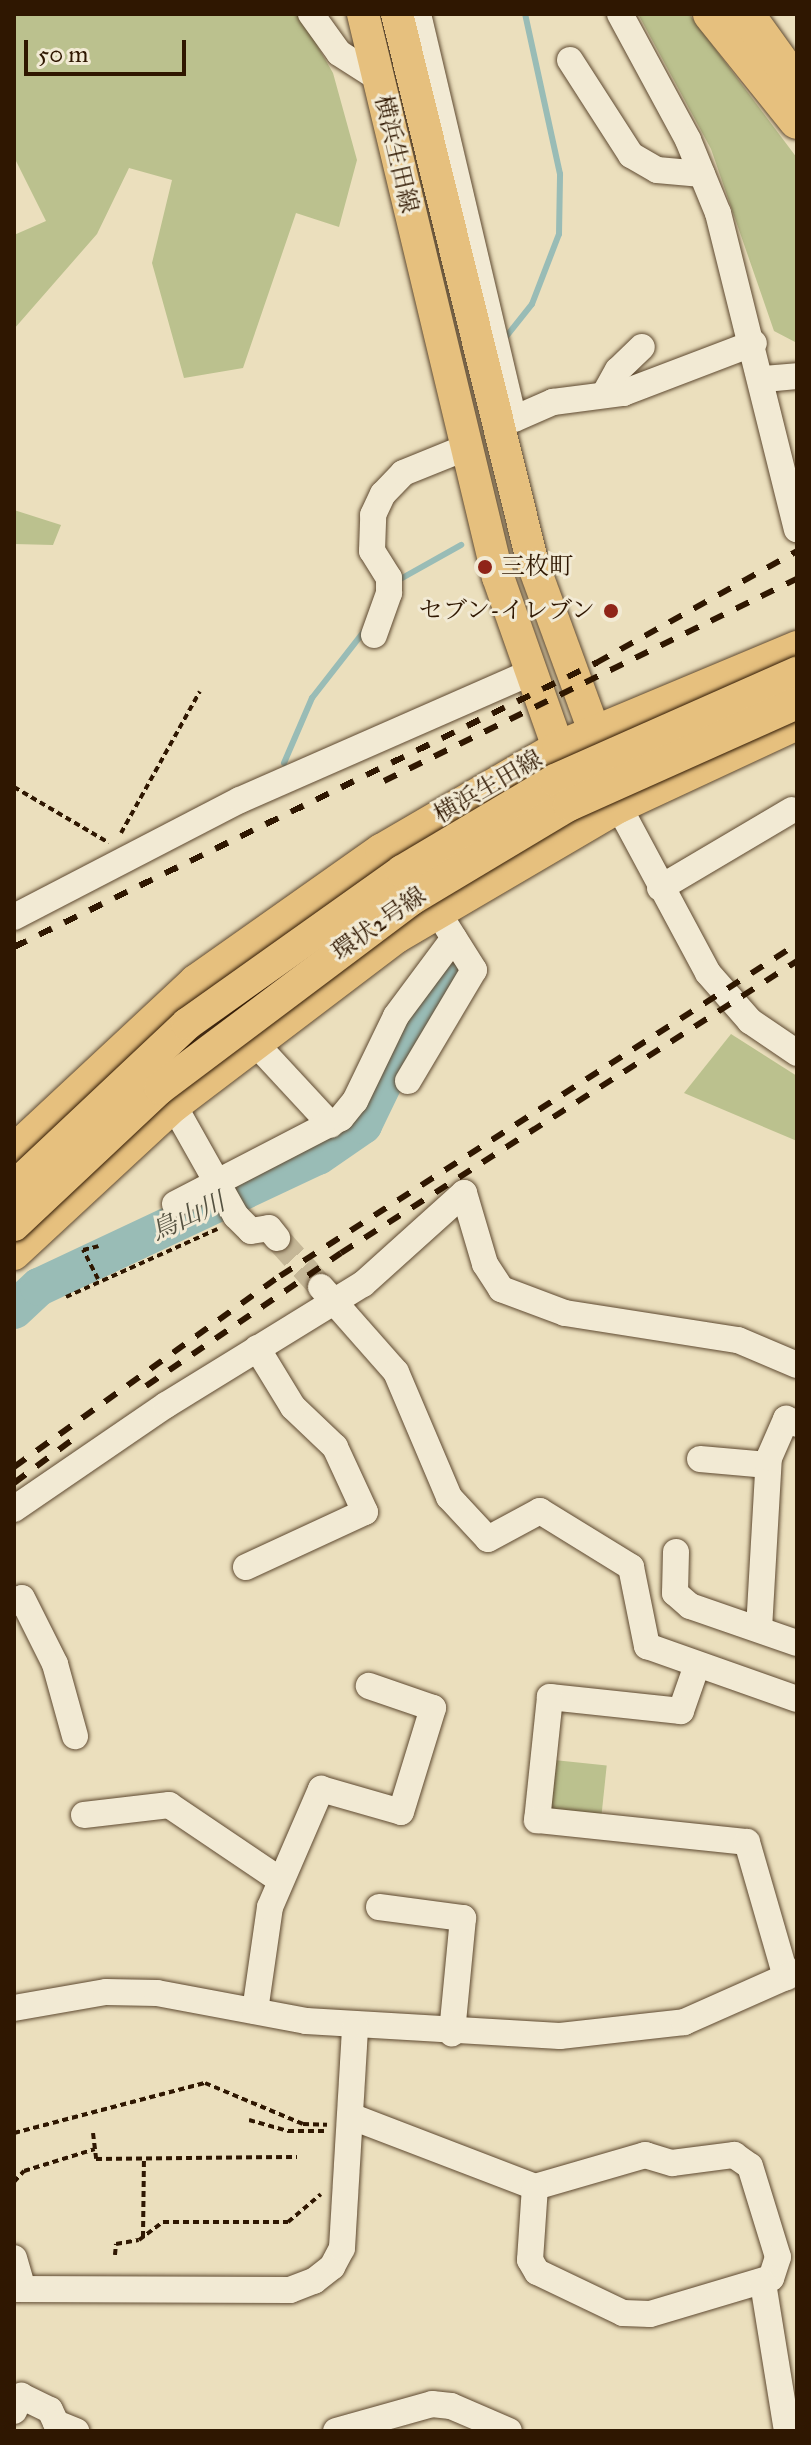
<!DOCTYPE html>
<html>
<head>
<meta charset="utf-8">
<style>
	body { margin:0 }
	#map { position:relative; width:811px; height:2445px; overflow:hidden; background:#ebdfbd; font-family:"IM FELL Great Primer","Noto Serif JP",serif }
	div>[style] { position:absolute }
	.green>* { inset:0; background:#bbc18e; transform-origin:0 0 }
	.stream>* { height:6px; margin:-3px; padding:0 3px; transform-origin:3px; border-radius:3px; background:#99bcb6 }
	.river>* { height:38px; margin:-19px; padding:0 19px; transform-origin:19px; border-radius:19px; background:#99bcb6 }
	.minor-tunnel>* { height:26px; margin-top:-13px; transform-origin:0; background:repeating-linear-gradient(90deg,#c5b797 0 26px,transparent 0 39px) }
	.path>* { height:4px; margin-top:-2px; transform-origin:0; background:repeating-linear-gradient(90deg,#2f1701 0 6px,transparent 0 10px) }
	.roads { filter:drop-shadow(0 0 2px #5e4930) drop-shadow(0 0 2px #5e4930) }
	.minor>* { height:26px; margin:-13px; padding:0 13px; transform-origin:13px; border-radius:13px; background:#f2ead4 }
	.major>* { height:32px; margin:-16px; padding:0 16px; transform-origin:16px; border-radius:16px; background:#e6c07e }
	.highway>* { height:36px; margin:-18px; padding:0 18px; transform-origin:18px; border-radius:18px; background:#e6c07e }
	.rail>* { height:6px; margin-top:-3px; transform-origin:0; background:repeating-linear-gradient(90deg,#2f1701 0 14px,transparent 0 28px) }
	.bridges { filter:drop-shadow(0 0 2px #2f1701) drop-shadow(0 0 2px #2f1701) }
	.major-bridge>* { height:32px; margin:-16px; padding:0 16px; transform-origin:16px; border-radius:16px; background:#e6c07e }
	.dots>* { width:22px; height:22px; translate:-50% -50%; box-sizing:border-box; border:4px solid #f2ead4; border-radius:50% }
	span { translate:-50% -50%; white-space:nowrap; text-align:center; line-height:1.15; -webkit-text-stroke:6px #f2ead4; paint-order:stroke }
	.street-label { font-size:24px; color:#2f1701 }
	.poi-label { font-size:24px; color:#2f1701 }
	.left { translate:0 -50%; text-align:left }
	.right { translate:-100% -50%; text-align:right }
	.water-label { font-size:26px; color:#545140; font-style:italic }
	.frame { position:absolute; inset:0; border:16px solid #2f1701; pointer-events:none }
	.scale { position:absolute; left:24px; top:40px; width:162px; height:36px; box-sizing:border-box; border:4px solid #2f1701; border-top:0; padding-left:10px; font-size:24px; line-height:28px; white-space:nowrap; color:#2f1701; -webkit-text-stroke:6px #f2ead4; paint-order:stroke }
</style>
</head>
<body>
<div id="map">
	<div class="green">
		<div style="clip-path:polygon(14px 14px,299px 14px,333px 73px,357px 160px,339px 227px,296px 213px,243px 368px,184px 378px,152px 263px,172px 180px,129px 168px,97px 234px,14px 329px,14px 235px,46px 221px,14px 157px)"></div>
		<div style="clip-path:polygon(638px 14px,689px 14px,797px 158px,797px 343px,774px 331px,711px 149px)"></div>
		<div style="clip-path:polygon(14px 510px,61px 525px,53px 545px,14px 544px)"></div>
		<div style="clip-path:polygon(731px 1034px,797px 1076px,797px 1141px,684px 1093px)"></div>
		<div style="left:554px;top:1760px;width:53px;height:51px;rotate:6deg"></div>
	</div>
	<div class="stream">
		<div style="left:505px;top:338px;width:43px;rotate:-51.5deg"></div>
		<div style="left:532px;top:304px;width:75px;rotate:-68.9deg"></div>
		<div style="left:559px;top:234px;width:60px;rotate:-89deg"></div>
		<div style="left:560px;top:174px;width:164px;rotate:-102.3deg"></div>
		<div style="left:395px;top:582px;width:76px;rotate:-29.3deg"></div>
		<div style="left:284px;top:763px;width:71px;rotate:-66.7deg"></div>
		<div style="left:312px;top:698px;width:88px;rotate:-52deg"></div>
	</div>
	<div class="river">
		<div style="left:14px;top:1310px;width:34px;rotate:-43deg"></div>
		<div style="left:39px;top:1287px;width:308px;rotate:-25.2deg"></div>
		<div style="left:318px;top:1156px;width:55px;rotate:-34.6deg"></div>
		<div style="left:363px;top:1125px;width:101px;rotate:-64.2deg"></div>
		<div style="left:407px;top:1034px;width:83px;rotate:-54.8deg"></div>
	</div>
	<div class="minor-tunnel">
		<div style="left:277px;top:1238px;width:66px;rotate:48.1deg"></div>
	</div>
	<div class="path">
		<div style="left:14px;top:787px;width:110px;rotate:30.5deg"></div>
		<div style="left:121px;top:833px;width:162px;rotate:-60.9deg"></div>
		<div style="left:98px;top:1279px;width:33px;rotate:-117deg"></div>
		<div style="left:83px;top:1250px;width:16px;rotate:-14deg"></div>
		<div style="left:66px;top:1297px;width:166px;rotate:-24.2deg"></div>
		<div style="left:249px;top:2120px;width:41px;rotate:15.8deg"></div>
		<div style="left:288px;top:2131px;width:37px"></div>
		<div style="left:14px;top:2133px;width:197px;rotate:-14.7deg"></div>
		<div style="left:205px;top:2083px;width:106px;rotate:22.7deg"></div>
		<div style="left:303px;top:2124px;width:24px;rotate:2deg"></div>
		<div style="left:93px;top:2133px;width:26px;rotate:83deg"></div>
		<div style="left:96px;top:2159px;width:201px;rotate:-0.6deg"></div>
		<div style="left:14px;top:2182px;width:15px;rotate:-48deg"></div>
		<div style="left:24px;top:2171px;width:74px;rotate:-17.2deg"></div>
		<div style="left:143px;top:2237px;width:80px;rotate:-89.3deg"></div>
		<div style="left:115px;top:2255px;width:11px;rotate:-85deg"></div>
		<div style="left:116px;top:2244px;width:23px;rotate:-10deg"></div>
		<div style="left:139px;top:2240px;width:30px;rotate:-37deg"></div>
		<div style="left:163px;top:2222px;width:125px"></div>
		<div style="left:288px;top:2222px;width:43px;rotate:-40.3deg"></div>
	</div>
	<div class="roads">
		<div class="minor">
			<div style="left:311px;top:14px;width:48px;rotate:54.3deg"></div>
			<div style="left:339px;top:53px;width:46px;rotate:32.7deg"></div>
			<div style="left:418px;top:14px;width:416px;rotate:76.7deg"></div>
			<div style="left:514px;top:419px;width:43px;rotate:-23.6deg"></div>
			<div style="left:553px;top:402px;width:71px;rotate:-7.3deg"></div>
			<div style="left:623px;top:393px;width:140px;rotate:-20.9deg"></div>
			<div style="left:620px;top:14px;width:143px;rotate:61.6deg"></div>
			<div style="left:688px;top:140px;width:79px;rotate:67.7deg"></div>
			<div style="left:718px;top:213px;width:326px;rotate:76deg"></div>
			<div style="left:570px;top:60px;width:113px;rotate:57.3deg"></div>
			<div style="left:631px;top:155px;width:30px;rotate:30deg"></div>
			<div style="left:657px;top:170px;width:45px;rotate:5.1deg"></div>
			<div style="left:764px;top:379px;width:33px;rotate:-5deg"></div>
			<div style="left:605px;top:393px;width:26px;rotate:-61deg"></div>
			<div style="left:618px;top:370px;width:33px;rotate:-44deg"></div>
			<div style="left:374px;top:635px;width:45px;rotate:-70.3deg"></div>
			<div style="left:389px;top:593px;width:15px;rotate:-90deg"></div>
			<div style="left:389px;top:578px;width:32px;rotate:-122deg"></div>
			<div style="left:372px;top:551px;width:36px;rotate:-88deg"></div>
			<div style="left:373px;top:515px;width:23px;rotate:-65deg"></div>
			<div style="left:383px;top:494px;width:29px;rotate:-46deg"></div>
			<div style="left:403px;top:473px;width:67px;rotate:-22deg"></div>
			<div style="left:606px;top:794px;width:18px;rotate:45deg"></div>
			<div style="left:619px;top:807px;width:188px;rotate:61.8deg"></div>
			<div style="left:708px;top:973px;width:64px;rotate:48.8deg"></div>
			<div style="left:750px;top:1021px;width:57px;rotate:34.2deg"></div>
			<div style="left:660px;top:888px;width:153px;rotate:-30.6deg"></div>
			<div style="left:14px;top:917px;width:254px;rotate:-27.4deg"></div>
			<div style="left:240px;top:800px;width:316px;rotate:-23.7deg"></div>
			<div style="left:256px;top:1044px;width:110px;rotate:47.2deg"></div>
			<div style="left:408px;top:1081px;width:129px;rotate:-59.3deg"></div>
			<div style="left:474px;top:970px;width:51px;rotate:-122.1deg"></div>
			<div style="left:174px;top:1106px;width:126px;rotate:60.6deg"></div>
			<div style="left:236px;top:1216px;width:21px;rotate:45deg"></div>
			<div style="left:251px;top:1231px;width:18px;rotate:-9deg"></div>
			<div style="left:269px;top:1228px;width:13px;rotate:51deg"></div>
			<div style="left:175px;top:1204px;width:187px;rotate:-27.4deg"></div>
			<div style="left:341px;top:1118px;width:22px;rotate:-51deg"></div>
			<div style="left:355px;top:1101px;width:94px;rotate:-64.2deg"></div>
			<div style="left:396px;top:1016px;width:97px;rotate:-53.4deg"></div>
			<div style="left:321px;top:1287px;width:113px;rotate:48.6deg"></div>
			<div style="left:396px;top:1372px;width:136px;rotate:67deg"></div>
			<div style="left:449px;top:1497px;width:57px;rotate:47.1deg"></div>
			<div style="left:488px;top:1539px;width:59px;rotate:-28.3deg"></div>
			<div style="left:540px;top:1511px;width:107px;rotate:31.6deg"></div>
			<div style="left:631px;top:1567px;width:81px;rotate:78.6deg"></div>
			<div style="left:647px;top:1646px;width:159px;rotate:19.5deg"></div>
			<div style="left:700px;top:1459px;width:68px;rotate:5deg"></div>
			<div style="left:14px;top:1509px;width:184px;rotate:-34.4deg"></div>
			<div style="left:166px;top:1405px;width:231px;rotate:-31.6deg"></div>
			<div style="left:363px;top:1284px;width:136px;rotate:-42deg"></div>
			<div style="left:464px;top:1193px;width:74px;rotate:73.5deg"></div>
			<div style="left:485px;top:1264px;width:30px;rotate:57deg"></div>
			<div style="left:501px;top:1289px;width:68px;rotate:20.6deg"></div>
			<div style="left:565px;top:1313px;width:175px;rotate:8.9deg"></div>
			<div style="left:738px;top:1340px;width:64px;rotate:23deg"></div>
			<div style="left:676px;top:1552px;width:41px;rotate:91.4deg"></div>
			<div style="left:675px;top:1593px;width:20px;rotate:41deg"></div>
			<div style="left:690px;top:1606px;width:113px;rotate:19.1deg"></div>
			<div style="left:246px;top:1567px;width:131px;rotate:-24.8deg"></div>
			<div style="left:365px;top:1512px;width:72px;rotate:-114.8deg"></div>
			<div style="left:335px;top:1447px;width:58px;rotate:-136.4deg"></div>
			<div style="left:293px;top:1407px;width:69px;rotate:-121.4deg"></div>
			<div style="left:14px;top:1603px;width:9px;rotate:-32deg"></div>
			<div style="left:22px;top:1598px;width:74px;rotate:63.4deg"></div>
			<div style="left:55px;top:1664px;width:75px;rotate:74.5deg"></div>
			<div style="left:759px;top:1629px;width:171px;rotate:-86.7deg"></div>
			<div style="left:769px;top:1458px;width:43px;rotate:-66.4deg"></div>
			<div style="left:786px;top:1419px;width:12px;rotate:24deg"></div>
			<div style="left:697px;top:1665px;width:49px;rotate:109.2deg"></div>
			<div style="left:681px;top:1711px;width:132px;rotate:-173.9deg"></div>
			<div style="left:550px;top:1697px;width:124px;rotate:96deg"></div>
			<div style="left:537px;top:1820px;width:211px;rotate:6deg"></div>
			<div style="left:747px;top:1842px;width:141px;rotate:73.9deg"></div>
			<div style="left:84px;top:1815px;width:86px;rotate:-6.7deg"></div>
			<div style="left:169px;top:1805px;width:134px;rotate:34deg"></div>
			<div style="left:379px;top:1907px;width:85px;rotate:7.5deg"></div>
			<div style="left:463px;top:1918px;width:116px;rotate:95.5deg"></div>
			<div style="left:14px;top:2008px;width:93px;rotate:-9.9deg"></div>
			<div style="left:106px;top:1992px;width:51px;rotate:1.1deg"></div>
			<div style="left:157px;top:1993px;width:152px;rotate:10.6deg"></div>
			<div style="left:306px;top:2021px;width:254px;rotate:3.4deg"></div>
			<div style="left:560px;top:2036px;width:125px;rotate:-6.4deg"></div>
			<div style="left:684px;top:2022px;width:124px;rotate:-23.9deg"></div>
			<div style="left:255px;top:2011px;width:105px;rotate:-81.8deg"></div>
			<div style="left:270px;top:1907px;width:129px;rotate:-66.6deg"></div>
			<div style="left:321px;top:1789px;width:83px;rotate:16deg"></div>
			<div style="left:401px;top:1812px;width:109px;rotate:-72.9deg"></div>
			<div style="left:433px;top:1708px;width:68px;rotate:-161deg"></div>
			<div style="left:350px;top:2116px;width:198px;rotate:21deg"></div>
			<div style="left:535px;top:2187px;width:115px;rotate:-16.2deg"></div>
			<div style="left:645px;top:2155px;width:28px;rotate:17deg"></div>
			<div style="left:672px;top:2163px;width:63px;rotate:-7.4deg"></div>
			<div style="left:734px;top:2155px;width:19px;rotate:35deg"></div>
			<div style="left:750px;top:2166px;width:95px;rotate:72.9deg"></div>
			<div style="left:778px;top:2257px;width:22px;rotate:108deg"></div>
			<div style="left:771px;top:2278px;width:126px;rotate:163.4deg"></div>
			<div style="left:650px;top:2314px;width:27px;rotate:-178deg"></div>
			<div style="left:623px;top:2313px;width:95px;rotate:-154.5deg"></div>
			<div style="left:537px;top:2272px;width:14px;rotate:-120deg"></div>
			<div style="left:530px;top:2260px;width:73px;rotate:-86.1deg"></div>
			<div style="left:14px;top:2258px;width:32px;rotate:74deg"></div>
			<div style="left:763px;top:2283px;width:150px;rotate:80.8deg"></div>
			<div style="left:14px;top:2289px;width:276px;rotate:0.2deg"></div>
			<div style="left:290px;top:2290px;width:26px;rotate:-21deg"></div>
			<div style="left:314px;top:2281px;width:23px;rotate:-38deg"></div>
			<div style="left:332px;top:2267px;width:21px;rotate:-62deg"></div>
			<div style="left:342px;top:2248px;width:222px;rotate:-86.6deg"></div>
			<div style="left:14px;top:2411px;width:17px;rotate:-65deg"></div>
			<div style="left:21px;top:2396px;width:32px;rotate:26deg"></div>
			<div style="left:50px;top:2410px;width:14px;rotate:65deg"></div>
			<div style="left:56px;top:2423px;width:22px;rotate:22deg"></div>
			<div style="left:336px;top:2431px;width:100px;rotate:-15.7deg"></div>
			<div style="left:432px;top:2404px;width:19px;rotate:6deg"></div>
			<div style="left:451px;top:2406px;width:63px;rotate:23.3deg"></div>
		</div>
		<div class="major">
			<div style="left:363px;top:14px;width:579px;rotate:76.52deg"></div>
			<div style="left:498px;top:577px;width:180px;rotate:70.6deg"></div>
			<div style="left:397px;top:14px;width:567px;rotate:76.11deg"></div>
			<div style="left:533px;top:564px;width:198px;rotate:69.9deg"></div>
			<div style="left:14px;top:1150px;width:248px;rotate:-43deg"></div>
			<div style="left:195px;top:981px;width:228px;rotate:-35.2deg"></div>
			<div style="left:381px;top:850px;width:205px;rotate:-30.2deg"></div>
			<div style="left:558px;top:747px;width:259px;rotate:-22.7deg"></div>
			<div style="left:14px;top:1254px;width:218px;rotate:-42.8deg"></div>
			<div style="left:174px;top:1106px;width:280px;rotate:-37.2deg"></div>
			<div style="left:397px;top:937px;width:257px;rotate:-30.4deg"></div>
			<div style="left:619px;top:807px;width:196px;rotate:-25deg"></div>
		</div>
		<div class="highway">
			<div style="left:711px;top:14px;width:137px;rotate:51.2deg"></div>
			<div style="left:746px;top:14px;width:87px;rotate:54.3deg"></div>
		</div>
	</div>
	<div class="rail">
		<div style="left:384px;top:781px;width:460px;rotate:-26.1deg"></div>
		<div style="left:14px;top:947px;width:648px;rotate:-26.01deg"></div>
		<div style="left:596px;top:663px;width:230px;rotate:-29.1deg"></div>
		<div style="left:146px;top:1386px;width:236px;rotate:-34.3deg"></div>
		<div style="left:341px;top:1253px;width:541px;rotate:-32.63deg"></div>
		<div style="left:14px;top:1467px;width:327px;rotate:-35.7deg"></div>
		<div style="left:280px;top:1276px;width:614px;rotate:-32.71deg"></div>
		<div style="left:14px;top:1483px;width:72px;rotate:-36.6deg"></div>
	</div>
	<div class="bridges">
		<div class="major-bridge">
			<div style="left:14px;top:1187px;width:238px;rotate:-43.3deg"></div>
			<div style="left:187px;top:1024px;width:264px;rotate:-35.4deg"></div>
			<div style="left:402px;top:871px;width:178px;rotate:-30.7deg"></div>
			<div style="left:555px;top:780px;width:265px;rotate:-23.9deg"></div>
			<div style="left:14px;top:1225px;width:200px;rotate:-43.2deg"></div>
			<div style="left:160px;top:1088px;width:313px;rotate:-36.9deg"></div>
			<div style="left:410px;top:900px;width:185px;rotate:-30.9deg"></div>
			<div style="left:569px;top:805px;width:250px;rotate:-24.1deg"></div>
		</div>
	</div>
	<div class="dots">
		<div style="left:485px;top:567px;background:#8f2418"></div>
		<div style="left:611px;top:611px;background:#8f2418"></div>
	</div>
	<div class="street-label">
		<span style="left:396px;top:154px;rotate:77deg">横浜生田線</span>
		<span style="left:488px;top:787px;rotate:-30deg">横浜生田線</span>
		<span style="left:379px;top:924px;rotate:-35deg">環状2号線</span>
	</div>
	<div class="poi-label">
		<span class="left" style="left:501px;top:567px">三枚町</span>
		<span class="right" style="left:595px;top:611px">セブン-イレブン</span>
	</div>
	<div class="water-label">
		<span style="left:188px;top:1217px;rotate:-25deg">鳥山川</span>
	</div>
	<div class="frame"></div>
	<div class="scale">50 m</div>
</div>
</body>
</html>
